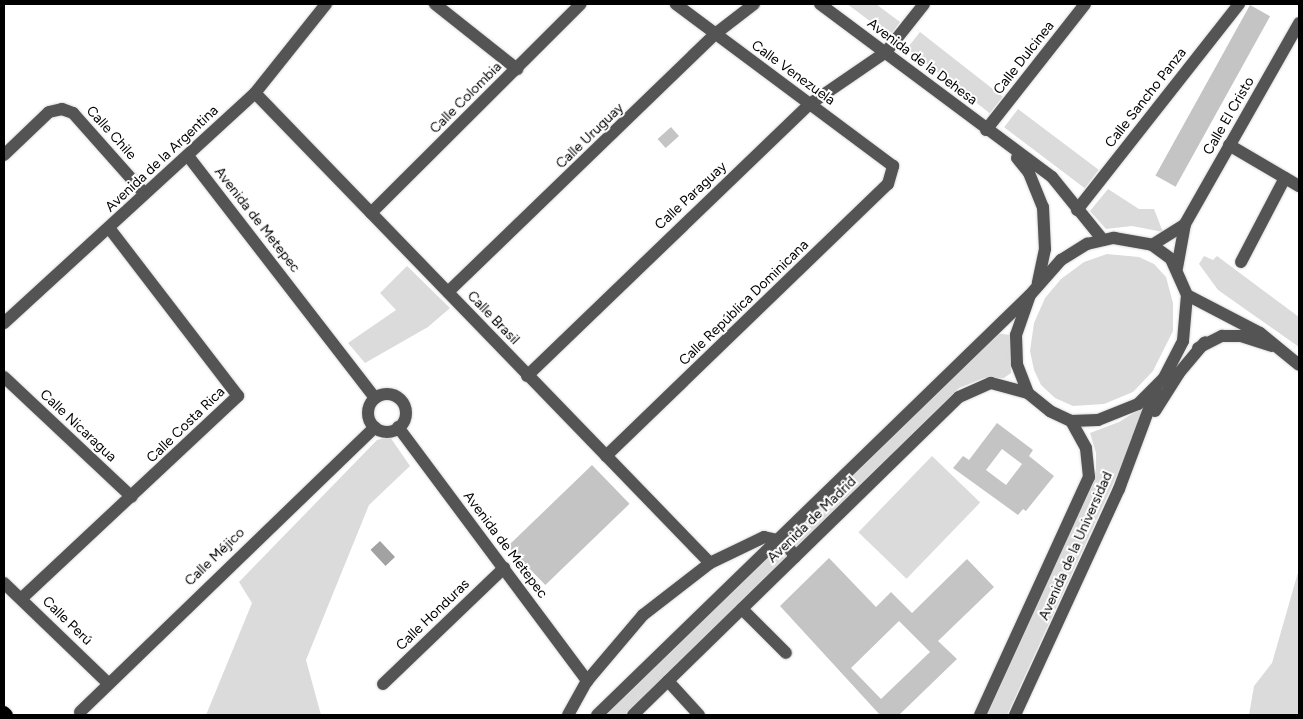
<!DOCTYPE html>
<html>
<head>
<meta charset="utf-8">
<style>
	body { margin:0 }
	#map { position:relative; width:1303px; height:719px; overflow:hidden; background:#fff; font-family:Figtree,sans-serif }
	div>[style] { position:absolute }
	.green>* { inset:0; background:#dbdbdb; transform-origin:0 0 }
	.water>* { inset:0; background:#a2a2a2; transform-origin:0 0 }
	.building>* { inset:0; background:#c4c4c4; transform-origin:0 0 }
	.roads { filter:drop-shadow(0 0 1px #dbdbdb) drop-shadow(0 0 1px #dbdbdb) }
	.minor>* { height:12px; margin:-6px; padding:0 6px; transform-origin:6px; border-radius:6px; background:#545454 }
	.minor>.ring { margin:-6px; padding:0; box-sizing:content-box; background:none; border:12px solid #545454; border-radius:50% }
	.major>* { height:12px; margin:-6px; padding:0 6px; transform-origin:6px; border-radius:6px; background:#000 }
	span { translate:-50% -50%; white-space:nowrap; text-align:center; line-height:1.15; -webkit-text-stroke:4px #fff; paint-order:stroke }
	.street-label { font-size:14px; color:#000 }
	.frame { position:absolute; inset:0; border:5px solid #000; pointer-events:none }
</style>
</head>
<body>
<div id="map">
	<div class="green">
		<div style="clip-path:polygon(847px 4px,876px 4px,900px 22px,890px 36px)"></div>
		<div style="left:920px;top:32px;width:105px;height:21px;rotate:38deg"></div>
		<div style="left:1018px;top:109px;width:101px;height:23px;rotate:37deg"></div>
		<div style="clip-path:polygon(1108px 189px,1139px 209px,1154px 209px,1163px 232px,1132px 226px,1106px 229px,1090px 211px)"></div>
		<div style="clip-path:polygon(1107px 254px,1139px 257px,1154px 264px,1166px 277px,1173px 303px,1173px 331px,1153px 371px,1133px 392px,1104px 404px,1073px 406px,1055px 398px,1041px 385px,1034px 370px,1030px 351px,1034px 323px,1045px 298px,1061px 279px,1084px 262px)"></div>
		<div style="clip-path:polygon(1204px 256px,1213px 260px,1217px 256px,1299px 317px,1299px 347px,1218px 290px,1199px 264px)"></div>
		<div style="clip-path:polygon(407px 266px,450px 308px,428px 327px,365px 363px,348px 343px,396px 310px,380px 293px)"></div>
		<div style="clip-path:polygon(996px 333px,1010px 335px,1011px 373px,1004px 378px,984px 378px,959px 388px,625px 715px,606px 715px)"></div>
		<div style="clip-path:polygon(1150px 403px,1007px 715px,985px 715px,1096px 470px,1096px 453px,1090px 433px,1119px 422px)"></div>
		<div style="clip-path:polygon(390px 437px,410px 466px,369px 505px,306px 660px,321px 715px,206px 715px,252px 603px,239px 582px,377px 440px)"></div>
		<div style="left:932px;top:456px;width:67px;height:106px;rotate:44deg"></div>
		<div style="clip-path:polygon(1299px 569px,1299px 715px,1249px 715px,1254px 686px,1272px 663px)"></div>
	</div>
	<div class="water">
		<div style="left:380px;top:541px;width:22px;height:13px;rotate:47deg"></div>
	</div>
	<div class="building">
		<div style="left:1250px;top:5px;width:23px;height:195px;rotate:29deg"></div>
		<div style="left:671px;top:127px;width:12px;height:18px;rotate:48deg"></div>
		<div style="clip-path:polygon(evenodd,997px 423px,1033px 450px,1029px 456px,1054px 476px,1026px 511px,1023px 509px,1018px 515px,953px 468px,963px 456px,969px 460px,997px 423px,1002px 449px,1022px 464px,1006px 485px,986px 470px,1002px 449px)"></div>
		<div style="left:592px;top:465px;width:54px;height:117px;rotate:46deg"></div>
		<div style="clip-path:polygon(evenodd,829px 558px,876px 607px,891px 592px,912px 613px,967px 559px,994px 587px,938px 641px,957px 659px,899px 715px,880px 715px,780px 606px,829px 558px,899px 621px,930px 652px,881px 699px,851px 668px,899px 621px)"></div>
	</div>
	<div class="roads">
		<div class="minor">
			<div style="left:435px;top:4px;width:105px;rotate:38.4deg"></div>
			<div style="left:820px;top:4px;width:289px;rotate:36.7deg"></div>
			<div style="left:1052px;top:177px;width:81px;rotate:51deg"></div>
			<div style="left:255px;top:93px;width:654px;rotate:45.93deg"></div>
			<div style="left:986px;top:130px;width:160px;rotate:-51.8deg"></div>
			<div style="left:1229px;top:145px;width:81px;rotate:30.4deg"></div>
			<div style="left:4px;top:155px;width:62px;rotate:-43.7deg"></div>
			<div style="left:49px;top:112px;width:13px;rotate:-13deg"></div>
			<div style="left:62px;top:109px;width:12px;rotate:20deg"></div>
			<div style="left:73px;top:113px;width:107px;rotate:48.4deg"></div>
			<div style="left:188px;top:156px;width:306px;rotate:52.3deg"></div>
			<div style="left:1017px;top:158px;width:19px;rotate:51deg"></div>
			<div style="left:1029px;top:173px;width:37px;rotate:68deg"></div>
			<div style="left:1043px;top:207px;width:42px;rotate:87.3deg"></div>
			<div style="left:1045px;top:249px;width:35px;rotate:102deg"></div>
			<div style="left:1077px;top:210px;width:262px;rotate:-51.8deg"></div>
			<div style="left:371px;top:213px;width:296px;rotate:-44.9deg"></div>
			<div style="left:1114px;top:238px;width:39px;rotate:10deg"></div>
			<div style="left:1152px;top:245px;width:24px;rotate:36deg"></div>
			<div style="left:1171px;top:259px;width:39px;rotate:66deg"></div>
			<div style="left:1187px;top:295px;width:46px;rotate:95deg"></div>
			<div style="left:1183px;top:341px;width:42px;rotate:117.2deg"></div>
			<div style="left:1164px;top:378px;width:37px;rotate:135deg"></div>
			<div style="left:1138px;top:404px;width:43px;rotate:158.2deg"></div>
			<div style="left:1098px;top:420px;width:27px;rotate:178deg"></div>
			<div style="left:1071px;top:421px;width:23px;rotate:-155deg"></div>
			<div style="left:1050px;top:411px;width:28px;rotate:-141deg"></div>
			<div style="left:1028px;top:393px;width:31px;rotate:-111deg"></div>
			<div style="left:1017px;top:364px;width:29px;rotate:-92deg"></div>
			<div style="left:1016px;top:335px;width:42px;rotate:-70.7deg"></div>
			<div style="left:1030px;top:295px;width:47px;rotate:-48.5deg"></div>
			<div style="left:1061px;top:260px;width:31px;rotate:-32deg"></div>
			<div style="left:1087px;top:244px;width:28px;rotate:-13deg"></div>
			<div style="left:1152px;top:245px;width:39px;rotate:-32deg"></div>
			<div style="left:1241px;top:262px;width:95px;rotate:-62.4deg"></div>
			<div style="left:1177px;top:268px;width:45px;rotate:-79.7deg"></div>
			<div style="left:1185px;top:224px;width:231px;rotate:-60.4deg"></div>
			<div style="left:448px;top:292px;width:371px;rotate:-44deg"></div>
			<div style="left:715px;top:34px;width:49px;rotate:-37.6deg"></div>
			<div style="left:1187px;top:295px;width:82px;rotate:27.5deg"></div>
			<div style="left:1260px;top:333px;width:50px;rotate:39.4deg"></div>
			<div style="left:4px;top:323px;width:340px;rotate:-42.5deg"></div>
			<div style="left:255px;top:93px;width:114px;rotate:-51.4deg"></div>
			<div style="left:1198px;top:348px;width:27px;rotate:-27deg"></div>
			<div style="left:1222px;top:336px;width:19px"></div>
			<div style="left:1241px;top:336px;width:32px;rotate:18deg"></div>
			<div style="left:527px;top:376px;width:393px;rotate:-43.9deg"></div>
			<div style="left:810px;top:104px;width:92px;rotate:-34.4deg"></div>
			<div style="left:886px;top:52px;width:61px;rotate:-51.6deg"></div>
			<div style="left:4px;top:377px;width:175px;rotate:43.2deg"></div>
			<div class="ring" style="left:368px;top:394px;width:26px;height:26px"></div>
			<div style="left:1155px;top:411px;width:45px;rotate:-57.7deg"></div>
			<div style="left:1179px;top:373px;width:40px;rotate:-50deg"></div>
			<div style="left:398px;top:427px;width:317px;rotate:53.3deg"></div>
			<div style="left:606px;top:456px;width:392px;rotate:-44deg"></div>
			<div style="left:888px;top:184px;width:19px;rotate:-74deg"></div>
			<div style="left:893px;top:166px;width:271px;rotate:-143.3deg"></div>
			<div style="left:4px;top:583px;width:143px;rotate:43.9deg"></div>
			<div style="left:22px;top:598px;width:296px;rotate:-43.1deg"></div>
			<div style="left:238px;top:396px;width:210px;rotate:-127.5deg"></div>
			<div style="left:742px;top:609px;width:62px;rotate:45deg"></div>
			<div style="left:668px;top:681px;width:46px;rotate:47.6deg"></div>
			<div style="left:383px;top:684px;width:168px;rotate:-43.8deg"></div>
			<div style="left:80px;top:712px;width:410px;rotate:-44deg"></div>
			<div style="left:568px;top:715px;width:39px;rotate:-61deg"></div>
			<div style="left:587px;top:681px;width:87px;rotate:-49.7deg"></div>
			<div style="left:643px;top:615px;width:85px;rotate:-37.8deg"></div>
			<div style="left:710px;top:563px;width:60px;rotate:-25.7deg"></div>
			<div style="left:764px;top:537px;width:22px;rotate:13deg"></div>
			<div style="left:785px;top:542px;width:18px;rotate:56deg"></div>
			<div style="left:597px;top:715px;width:603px;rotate:-44.13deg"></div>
			<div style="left:633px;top:715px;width:455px;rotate:-44.3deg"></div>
			<div style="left:959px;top:397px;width:35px;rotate:-24deg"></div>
			<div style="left:991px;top:383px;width:38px;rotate:15deg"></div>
			<div style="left:980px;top:715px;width:262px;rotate:-65.4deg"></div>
			<div style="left:1089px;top:477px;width:29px;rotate:-96deg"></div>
			<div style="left:1086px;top:448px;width:31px;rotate:-119deg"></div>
			<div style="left:1015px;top:715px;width:249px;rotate:-65.3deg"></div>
			<div style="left:1119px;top:489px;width:106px;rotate:-69.5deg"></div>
		</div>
		<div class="major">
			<div style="left:4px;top:712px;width:4px;rotate:45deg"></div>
		</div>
	</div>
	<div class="street-label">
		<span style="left:1024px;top:58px;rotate:-52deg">Calle Dulcinea</span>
		<span style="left:922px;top:62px;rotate:37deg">Avenida de la Dehesa</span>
		<span style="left:793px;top:73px;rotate:36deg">Calle Venezuela</span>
		<span style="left:466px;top:98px;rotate:-45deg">Calle Colombia</span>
		<span style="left:1146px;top:98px;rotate:-52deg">Calle Sancho Panza</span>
		<span style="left:1229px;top:116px;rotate:-60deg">Calle El Cristo</span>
		<span style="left:111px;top:133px;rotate:48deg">Calle Chile</span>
		<span style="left:590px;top:136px;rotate:-44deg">Calle Uruguay</span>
		<span style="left:162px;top:159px;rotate:-43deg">Avenida de la Argentina</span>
		<span style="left:691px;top:196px;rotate:-43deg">Calle Paraguay</span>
		<span style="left:257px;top:220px;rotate:52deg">Avenida de Metepec</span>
		<span style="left:744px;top:303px;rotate:-44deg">Calle República Dominicana</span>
		<span style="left:493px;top:318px;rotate:46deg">Calle Brasil</span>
		<span style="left:186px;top:425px;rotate:-44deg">Calle Costa Rica</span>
		<span style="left:78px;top:426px;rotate:43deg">Calle Nicaragua</span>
		<span style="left:812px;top:520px;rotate:-44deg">Avenida de Madrid</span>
		<span style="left:505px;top:545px;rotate:53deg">Avenida de Metepec</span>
		<span style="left:1076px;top:546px;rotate:-66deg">Avenida de la Universidad</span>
		<span style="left:215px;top:557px;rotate:-44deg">Calle Méjico</span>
		<span style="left:433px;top:615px;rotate:-44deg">Calle Honduras</span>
		<span style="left:67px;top:621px;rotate:44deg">Calle Perú</span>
	</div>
	<div class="frame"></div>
</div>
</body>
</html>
